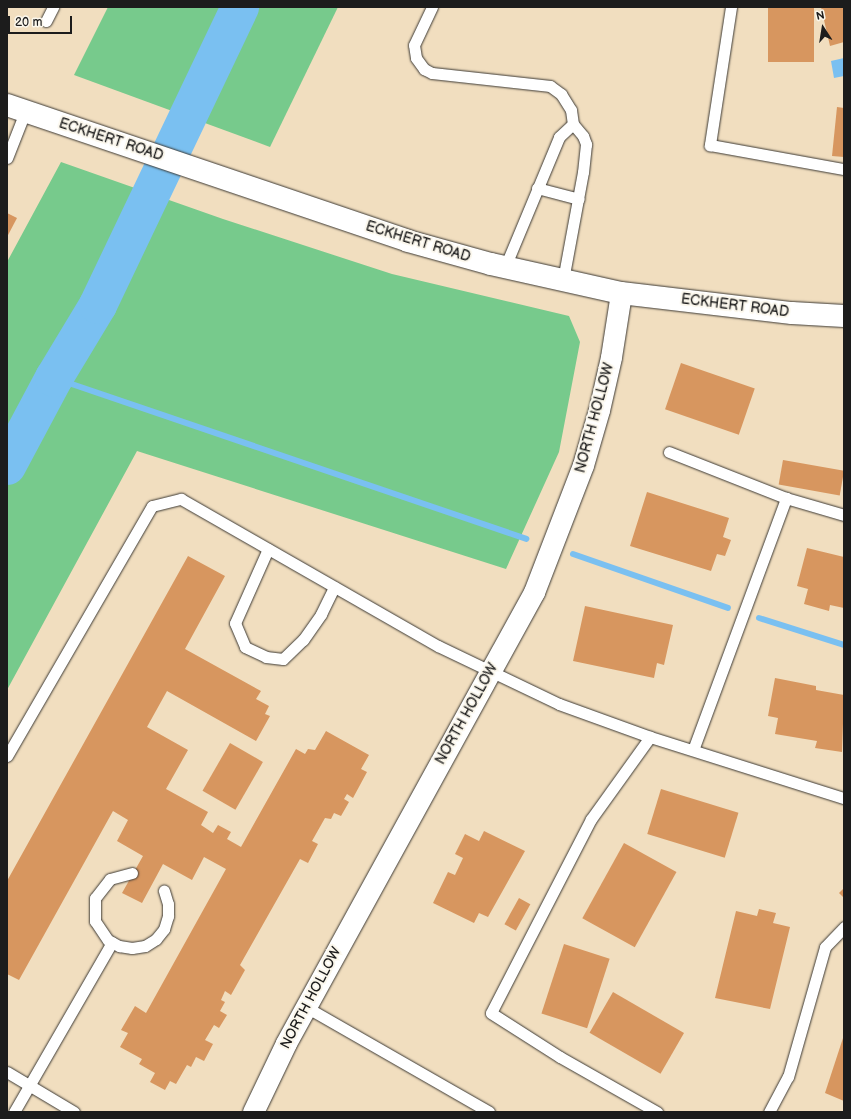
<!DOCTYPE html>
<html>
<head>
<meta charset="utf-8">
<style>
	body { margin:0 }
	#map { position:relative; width:851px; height:1119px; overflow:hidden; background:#f1debf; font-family:"Balsamiq Sans",sans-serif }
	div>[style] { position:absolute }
	.green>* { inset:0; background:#77ca8c }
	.water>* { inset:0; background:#7ac0f1 }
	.stream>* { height:6px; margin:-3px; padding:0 3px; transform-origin:3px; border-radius:3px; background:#7ac0f1 }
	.river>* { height:38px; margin:-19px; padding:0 19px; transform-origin:19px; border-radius:19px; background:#7ac0f1 }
	.building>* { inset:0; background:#d7965f; transform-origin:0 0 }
	.roads { filter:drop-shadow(0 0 1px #3c3934) drop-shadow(0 0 1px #3c3934) }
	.service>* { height:11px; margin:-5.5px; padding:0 5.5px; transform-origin:5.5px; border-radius:5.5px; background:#fff }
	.minor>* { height:21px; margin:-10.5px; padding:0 10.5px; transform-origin:10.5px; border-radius:10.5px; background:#fff }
	.secondary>* { height:22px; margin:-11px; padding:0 11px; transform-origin:11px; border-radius:11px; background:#fff }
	span { translate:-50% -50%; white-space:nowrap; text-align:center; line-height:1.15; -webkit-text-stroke:4px #fbf7ec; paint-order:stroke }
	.street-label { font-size:14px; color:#1c1c1c }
	.frame { position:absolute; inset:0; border:8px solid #1c1c1c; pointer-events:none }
	.north { position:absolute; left:803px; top:8px; width:40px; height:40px; -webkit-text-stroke:3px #fbf7ec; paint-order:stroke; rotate:348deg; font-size:11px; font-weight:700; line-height:16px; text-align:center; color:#1c1c1c }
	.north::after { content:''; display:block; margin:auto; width:14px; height:18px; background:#1c1c1c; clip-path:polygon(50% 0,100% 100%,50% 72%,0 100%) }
	.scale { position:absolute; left:8px; top:16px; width:64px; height:18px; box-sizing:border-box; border:2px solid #1c1c1c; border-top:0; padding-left:5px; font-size:12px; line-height:14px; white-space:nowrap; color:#1c1c1c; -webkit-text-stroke:3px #fbf7ec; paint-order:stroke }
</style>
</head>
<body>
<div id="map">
	<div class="green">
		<div style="clip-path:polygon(108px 7px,338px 7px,270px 147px,74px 75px)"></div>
		<div style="clip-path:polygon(61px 162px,223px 219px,392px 274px,569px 316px,580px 342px,559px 452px,506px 569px,137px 451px,7px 690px,7px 262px)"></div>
	</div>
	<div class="water">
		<div style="clip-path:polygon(844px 58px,844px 76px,834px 78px,831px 61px)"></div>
	</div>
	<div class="stream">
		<div style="left:54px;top:378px;width:499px;rotate:18.8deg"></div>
		<div style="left:573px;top:554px;width:164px;rotate:19.2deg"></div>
		<div style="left:759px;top:618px;width:89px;rotate:17.6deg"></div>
	</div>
	<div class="river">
		<div style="left:7px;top:466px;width:100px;rotate:-61.9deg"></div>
		<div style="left:54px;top:378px;width:85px;rotate:-58.9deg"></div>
		<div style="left:98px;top:305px;width:330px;rotate:-64.5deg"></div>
	</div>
	<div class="building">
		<div style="left:768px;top:7px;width:46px;height:55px"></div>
		<div style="clip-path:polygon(821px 7px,844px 7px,844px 42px,830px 46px)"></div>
		<div style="clip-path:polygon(837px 107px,844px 108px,844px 157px,832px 156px)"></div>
		<div style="clip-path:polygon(7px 213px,17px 218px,7px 237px)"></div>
		<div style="left:681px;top:363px;width:78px;height:49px;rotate:19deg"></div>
		<div style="left:783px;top:460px;width:62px;height:25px;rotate:10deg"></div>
		<div style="clip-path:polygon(647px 492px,729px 518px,723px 537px,731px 540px,725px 556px,717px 554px,711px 571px,630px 546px)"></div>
		<div style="clip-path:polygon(807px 548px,844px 557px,844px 608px,830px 605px,829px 611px,804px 604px,808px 589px,797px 586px)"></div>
		<div style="clip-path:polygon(188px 556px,225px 576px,185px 649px,261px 691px,256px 699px,269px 706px,265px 714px,270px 716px,256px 741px,167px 691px,147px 727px,188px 750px,166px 789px,208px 812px,201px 825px,213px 833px,218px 825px,231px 832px,227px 839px,241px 847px,296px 749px,305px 754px,308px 749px,315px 750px,326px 731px,369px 755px,361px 769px,367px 772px,353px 798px,347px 794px,344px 799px,349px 802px,341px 816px,334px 813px,331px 819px,325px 818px,312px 841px,318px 844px,308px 863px,300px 859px,240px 965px,245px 970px,231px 995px,225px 991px,221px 1000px,225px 1002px,220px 1011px,227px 1015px,219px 1028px,214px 1025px,205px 1040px,213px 1044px,204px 1061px,196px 1057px,191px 1067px,187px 1065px,176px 1084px,170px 1081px,165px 1090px,150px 1082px,155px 1073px,139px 1064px,142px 1059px,120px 1047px,128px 1033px,121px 1030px,135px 1006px,146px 1013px,226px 869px,204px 857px,192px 880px,163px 864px,142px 903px,122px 893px,143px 856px,117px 841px,128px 820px,113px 811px,19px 980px,7px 974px,7px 881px)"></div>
		<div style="clip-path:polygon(585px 606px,673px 625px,664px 665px,657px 663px,654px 678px,573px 661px)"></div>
		<div style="clip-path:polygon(775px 678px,816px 686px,816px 690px,844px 695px,842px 752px,815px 748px,817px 741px,775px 734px,778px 718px,768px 716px)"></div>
		<div style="left:230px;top:743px;width:38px;height:55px;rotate:30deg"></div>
		<div style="left:661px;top:789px;width:81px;height:47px;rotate:17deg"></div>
		<div style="clip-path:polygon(484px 831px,525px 851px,488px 917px,479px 913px,474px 923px,433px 903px,448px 872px,455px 875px,463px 858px,455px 854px,465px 834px,479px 841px)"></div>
		<div style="left:624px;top:843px;width:60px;height:86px;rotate:29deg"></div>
		<div style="clip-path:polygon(844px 888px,844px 898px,839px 893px)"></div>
		<div style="left:519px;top:898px;width:13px;height:30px;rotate:29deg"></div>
		<div style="clip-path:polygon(759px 909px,776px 913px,773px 923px,790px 927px,770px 1009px,715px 998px,736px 911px,757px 916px)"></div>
		<div style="left:564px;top:944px;width:48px;height:73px;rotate:18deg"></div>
		<div style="left:613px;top:992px;width:82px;height:47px;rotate:30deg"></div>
		<div style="clip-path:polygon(843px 1038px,844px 1038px,844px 1101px,825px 1093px)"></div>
	</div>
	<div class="roads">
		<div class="service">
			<div style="left:432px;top:7px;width:42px;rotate:115.3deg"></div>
			<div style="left:414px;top:45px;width:13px;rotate:81deg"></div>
			<div style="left:416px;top:58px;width:14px;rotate:54deg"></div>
			<div style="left:424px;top:69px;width:9px;rotate:27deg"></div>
			<div style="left:432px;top:73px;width:119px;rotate:6.3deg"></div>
			<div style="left:550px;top:86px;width:14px;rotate:36deg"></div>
			<div style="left:561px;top:94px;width:19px;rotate:58deg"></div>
			<div style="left:571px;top:110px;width:14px;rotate:82deg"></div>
			<div style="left:573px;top:124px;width:16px;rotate:50deg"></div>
			<div style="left:583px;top:136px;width:9px;rotate:69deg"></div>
			<div style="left:586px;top:144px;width:28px;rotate:96deg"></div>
			<div style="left:583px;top:172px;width:110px;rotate:100.5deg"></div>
			<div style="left:731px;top:7px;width:140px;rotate:98.7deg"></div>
			<div style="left:710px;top:145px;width:136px;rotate:10.2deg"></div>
			<div style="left:46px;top:21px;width:16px;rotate:-63deg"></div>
			<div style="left:7px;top:158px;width:49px;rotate:-68.6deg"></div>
			<div style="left:537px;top:188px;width:43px;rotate:14.7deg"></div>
			<div style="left:505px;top:267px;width:141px;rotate:-67.4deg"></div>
			<div style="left:559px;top:137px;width:19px;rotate:-43deg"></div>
			<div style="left:669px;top:452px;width:126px;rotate:21.5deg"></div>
			<div style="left:268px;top:549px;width:81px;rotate:114deg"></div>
			<div style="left:235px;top:623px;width:26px;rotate:67deg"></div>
			<div style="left:245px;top:647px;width:23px;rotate:25deg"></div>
			<div style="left:266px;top:657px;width:17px;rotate:7deg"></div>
			<div style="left:283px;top:659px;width:28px;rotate:-44deg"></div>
			<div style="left:303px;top:640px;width:32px;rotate:-55deg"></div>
			<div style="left:321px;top:614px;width:30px;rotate:-64deg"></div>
			<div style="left:650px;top:737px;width:101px;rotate:125.7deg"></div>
			<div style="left:591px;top:819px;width:218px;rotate:117.3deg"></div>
			<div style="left:491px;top:1013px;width:82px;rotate:32.5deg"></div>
			<div style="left:560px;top:1057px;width:112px;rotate:29.6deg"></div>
			<div style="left:693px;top:750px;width:269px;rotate:-69.7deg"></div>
			<div style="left:786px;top:498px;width:60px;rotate:16.3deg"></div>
			<div style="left:7px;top:756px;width:289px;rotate:-59.9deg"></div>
			<div style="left:152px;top:506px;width:30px;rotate:-14deg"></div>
			<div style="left:181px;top:499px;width:296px;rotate:29.8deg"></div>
			<div style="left:438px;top:646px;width:134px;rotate:25.6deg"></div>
			<div style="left:559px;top:704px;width:97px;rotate:19.9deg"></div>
			<div style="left:650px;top:737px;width:203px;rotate:17.5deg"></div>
			<div style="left:132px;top:873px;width:23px;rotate:165deg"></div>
			<div style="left:110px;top:879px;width:24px;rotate:128deg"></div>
			<div style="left:95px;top:898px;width:23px;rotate:90deg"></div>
			<div style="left:95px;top:921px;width:23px;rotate:56deg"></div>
			<div style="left:108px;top:940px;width:13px;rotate:29deg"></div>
			<div style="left:119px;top:946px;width:13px;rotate:9deg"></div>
			<div style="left:132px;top:948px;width:13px;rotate:-9deg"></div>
			<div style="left:145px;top:946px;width:13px;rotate:-32deg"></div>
			<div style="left:156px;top:939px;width:13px;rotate:-51deg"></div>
			<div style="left:164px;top:929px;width:14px;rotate:-73deg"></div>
			<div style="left:168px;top:916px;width:12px;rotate:-90deg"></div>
			<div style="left:168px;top:904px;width:14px;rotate:-107deg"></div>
			<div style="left:306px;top:1007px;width:211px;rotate:29.8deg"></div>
			<div style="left:7px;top:1072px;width:78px;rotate:30.8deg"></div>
			<div style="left:14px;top:1112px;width:196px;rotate:-60deg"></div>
			<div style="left:769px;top:1112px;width:40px;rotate:-62deg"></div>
			<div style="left:788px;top:1077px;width:135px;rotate:-74.1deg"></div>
			<div style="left:825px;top:947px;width:28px;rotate:-46deg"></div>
		</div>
		<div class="minor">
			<div style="left:253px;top:1112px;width:76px;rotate:-64.4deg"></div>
			<div style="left:286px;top:1043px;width:515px;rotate:-61.19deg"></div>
			<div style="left:534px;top:592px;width:136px;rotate:-68.9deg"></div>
			<div style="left:583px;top:465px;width:57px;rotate:-73.8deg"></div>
			<div style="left:599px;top:410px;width:54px;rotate:-77.2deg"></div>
			<div style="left:611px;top:357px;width:65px;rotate:-81.1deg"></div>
		</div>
		<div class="secondary">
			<div style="left:7px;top:105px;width:423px;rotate:18.7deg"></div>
			<div style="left:408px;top:241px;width:86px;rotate:15.5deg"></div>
			<div style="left:491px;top:264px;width:133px;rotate:12.6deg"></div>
			<div style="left:621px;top:293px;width:172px;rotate:6.7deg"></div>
			<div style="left:792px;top:313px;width:52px;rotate:3.3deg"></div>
		</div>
	</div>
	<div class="street-label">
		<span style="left:111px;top:140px;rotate:18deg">ECKHERT ROAD</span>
		<span style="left:418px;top:242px;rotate:17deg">ECKHERT ROAD</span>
		<span style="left:735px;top:306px;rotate:7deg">ECKHERT ROAD</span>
		<span style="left:595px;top:418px;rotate:-75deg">NORTH HOLLOW</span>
		<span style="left:467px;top:714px;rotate:-61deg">NORTH HOLLOW</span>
		<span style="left:311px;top:998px;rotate:-62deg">NORTH HOLLOW</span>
	</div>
	<div class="frame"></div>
	<div class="north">N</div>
	<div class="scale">20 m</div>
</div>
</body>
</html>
